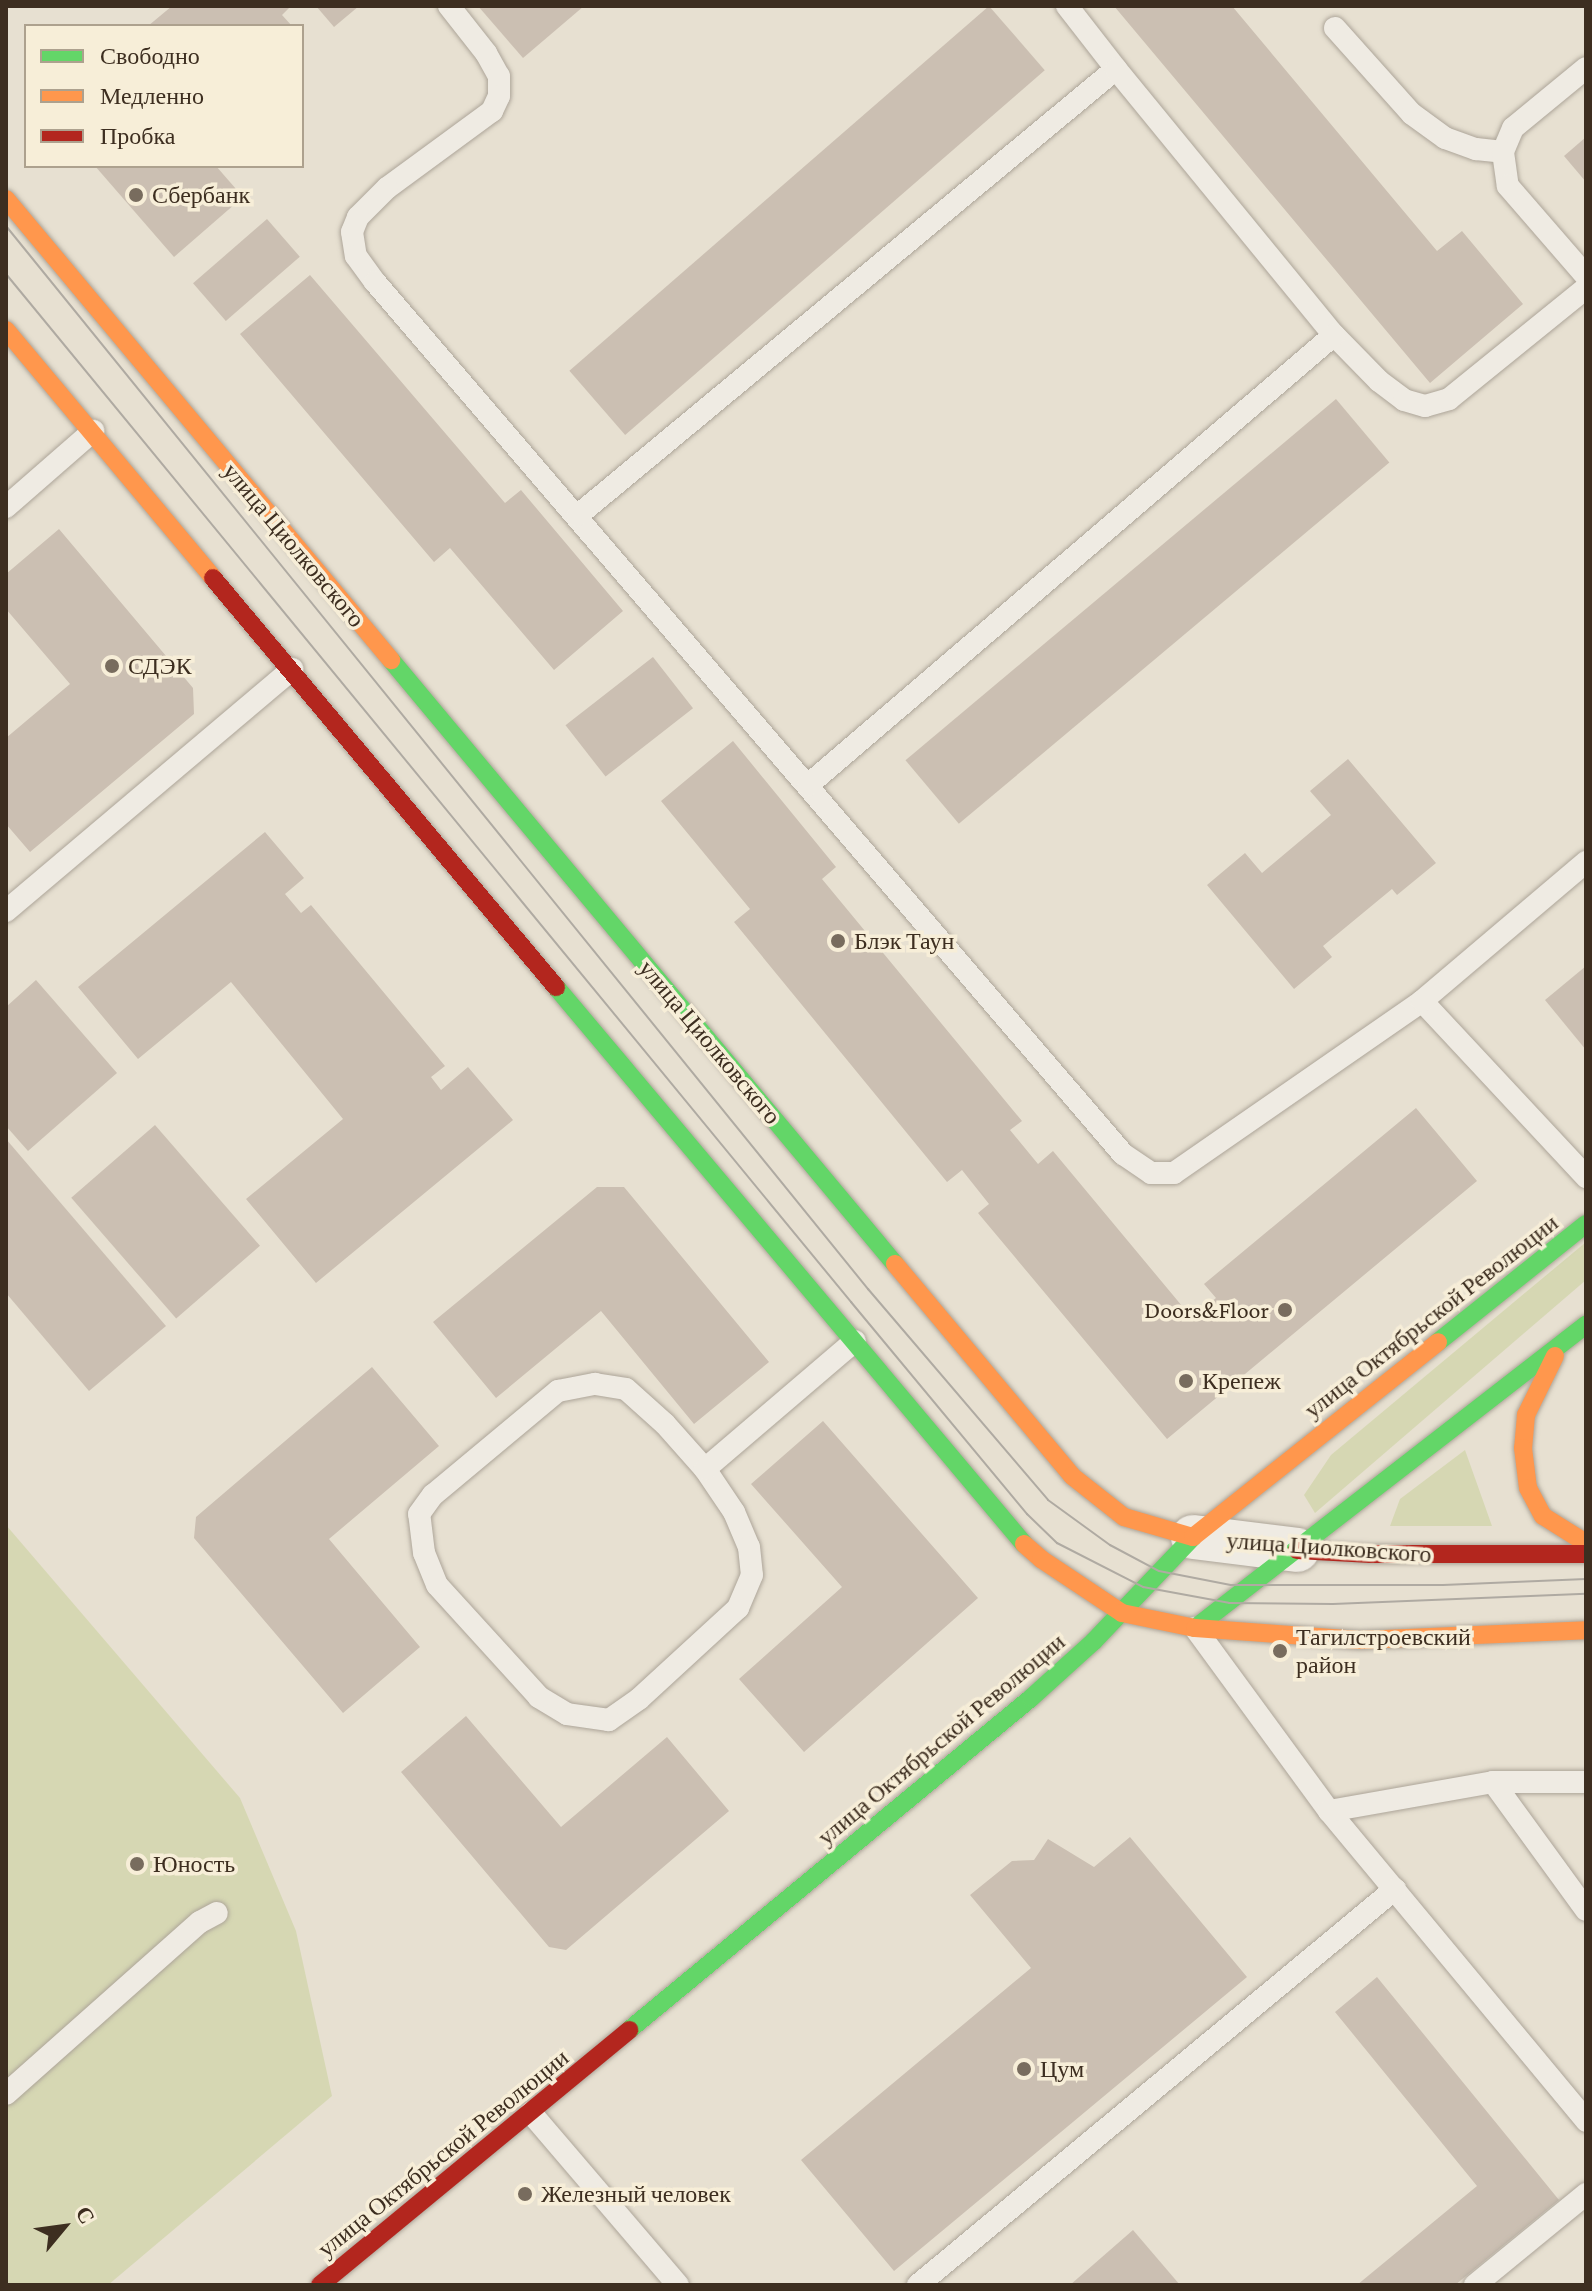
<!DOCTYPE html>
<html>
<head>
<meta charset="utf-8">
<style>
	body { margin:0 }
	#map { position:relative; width:1592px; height:2291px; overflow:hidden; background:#e7e0d1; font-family:"Crimson Pro",serif }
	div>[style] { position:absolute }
	.green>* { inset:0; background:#d6d7b3 }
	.building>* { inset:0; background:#cbbfb2; transform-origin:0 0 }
	.roads { filter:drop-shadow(0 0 2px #ada599) drop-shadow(0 0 2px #ada599) }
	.lane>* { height:22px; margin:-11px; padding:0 11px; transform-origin:11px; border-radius:11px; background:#efebe3 }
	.street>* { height:44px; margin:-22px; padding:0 22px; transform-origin:22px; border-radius:22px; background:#efebe3 }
	.fast>* { height:18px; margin:-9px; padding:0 9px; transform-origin:9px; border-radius:9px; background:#63d668 }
	.slow>* { height:18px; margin:-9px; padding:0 9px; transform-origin:9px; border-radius:9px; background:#ff974d }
	.jam>* { height:18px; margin:-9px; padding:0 9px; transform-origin:9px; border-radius:9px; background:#b3261e }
	.tram>* { height:2px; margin:-1px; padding:0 1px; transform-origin:1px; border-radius:1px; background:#afaaa2 }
	.dots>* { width:22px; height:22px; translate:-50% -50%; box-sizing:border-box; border:4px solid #f7eed8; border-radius:50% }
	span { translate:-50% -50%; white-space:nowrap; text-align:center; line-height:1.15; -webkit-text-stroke:7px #f7eed8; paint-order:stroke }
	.poi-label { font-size:24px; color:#3d2e20 }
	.left { translate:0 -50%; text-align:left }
	.right { translate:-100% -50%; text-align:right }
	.street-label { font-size:24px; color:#3d2e20 }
	.frame { position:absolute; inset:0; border:8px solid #3d2e20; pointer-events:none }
	.legend { position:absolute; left:24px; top:24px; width:280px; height:144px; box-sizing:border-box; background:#f7eed8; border:2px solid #ada18e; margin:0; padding:10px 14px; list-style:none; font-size:24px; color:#3d2e20 }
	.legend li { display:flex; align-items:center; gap:16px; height:40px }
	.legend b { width:40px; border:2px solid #ada18e }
	.north { position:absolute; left:24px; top:2187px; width:80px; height:80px; -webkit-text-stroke:6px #f7eed8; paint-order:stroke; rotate:61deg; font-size:22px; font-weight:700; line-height:32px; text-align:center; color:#3d2e20 }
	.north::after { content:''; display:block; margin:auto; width:28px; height:36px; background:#3d2e20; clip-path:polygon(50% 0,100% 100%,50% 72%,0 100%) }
</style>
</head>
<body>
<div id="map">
	<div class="green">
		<div style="clip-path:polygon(1586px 1242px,1586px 1280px,1315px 1513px,1304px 1495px,1331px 1455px)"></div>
		<div style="clip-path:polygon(1465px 1450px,1492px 1526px,1390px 1526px,1400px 1499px)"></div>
		<div style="clip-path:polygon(6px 1525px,240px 1798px,296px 1931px,332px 2096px,108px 2285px,6px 2285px)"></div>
	</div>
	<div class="building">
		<div style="clip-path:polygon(172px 6px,291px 6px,282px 15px,292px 26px,148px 26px)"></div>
		<div style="clip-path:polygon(316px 6px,359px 6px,334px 27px)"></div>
		<div style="clip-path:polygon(478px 6px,584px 6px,523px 58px)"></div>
		<div style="left:989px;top:6px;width:85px;height:556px;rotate:49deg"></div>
		<div style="clip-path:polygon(1114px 6px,1232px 6px,1437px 251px,1462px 231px,1523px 304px,1430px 383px)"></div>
		<div style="clip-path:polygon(1586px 137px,1586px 182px,1564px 156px)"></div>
		<div style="clip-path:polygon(95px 166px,216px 166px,243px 197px,174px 257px)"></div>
		<div style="left:267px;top:219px;width:50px;height:98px;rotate:49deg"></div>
		<div style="clip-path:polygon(310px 275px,505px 503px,521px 490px,623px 611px,554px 670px,450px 548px,434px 562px,240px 334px)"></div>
		<div style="left:1336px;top:399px;width:83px;height:562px;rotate:50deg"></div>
		<div style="clip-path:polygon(59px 529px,193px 688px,194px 714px,30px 852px,6px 824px,6px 738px,70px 684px,6px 609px,6px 574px)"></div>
		<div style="left:653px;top:657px;width:65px;height:111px;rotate:52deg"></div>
		<div style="clip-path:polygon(733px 741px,836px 867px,822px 879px,1022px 1121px,1010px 1130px,1038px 1164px,1053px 1151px,1192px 1318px,1216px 1298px,1204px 1284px,1416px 1108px,1477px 1181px,1167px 1439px,978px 1213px,989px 1204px,962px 1170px,947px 1182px,734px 922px,750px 909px,661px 801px)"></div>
		<div style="clip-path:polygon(1348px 759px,1436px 863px,1397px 895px,1392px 889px,1323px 946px,1332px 957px,1294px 989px,1207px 885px,1245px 853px,1262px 873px,1331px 815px,1310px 791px)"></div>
		<div style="clip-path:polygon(265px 832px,304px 878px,285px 894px,301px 913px,311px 905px,445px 1066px,431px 1077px,441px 1090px,468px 1067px,513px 1120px,316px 1283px,246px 1199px,343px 1119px,231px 982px,138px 1059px,78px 987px)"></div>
		<div style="clip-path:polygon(1586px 966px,1586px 1050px,1545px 1000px)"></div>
		<div style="clip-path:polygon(36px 980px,117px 1073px,28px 1151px,6px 1126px,6px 1007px)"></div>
		<div style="left:155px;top:1125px;width:160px;height:111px;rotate:49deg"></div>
		<div style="clip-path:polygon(6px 1139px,166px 1326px,89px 1391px,6px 1293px)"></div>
		<div style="clip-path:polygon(597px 1187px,624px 1187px,769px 1362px,694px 1424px,601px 1311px,496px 1398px,433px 1322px)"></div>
		<div style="clip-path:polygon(372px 1367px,439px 1446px,329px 1539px,420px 1647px,343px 1713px,194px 1538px,196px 1517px)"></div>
		<div style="clip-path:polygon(823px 1421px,978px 1598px,804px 1752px,739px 1679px,842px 1587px,751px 1484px)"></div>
		<div style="clip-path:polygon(466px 1716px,561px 1827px,667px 1737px,729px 1811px,566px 1950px,549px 1947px,401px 1772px)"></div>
		<div style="clip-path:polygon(1130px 1837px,1247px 1977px,894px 2271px,801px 2160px,1031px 1968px,970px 1895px,1012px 1861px,1034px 1860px,1048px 1839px,1094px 1867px)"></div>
		<div style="clip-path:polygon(1377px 1977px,1559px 2200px,1455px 2285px,1357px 2285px,1477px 2186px,1335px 2012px)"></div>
		<div style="clip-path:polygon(1133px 2230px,1180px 2285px,1070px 2285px)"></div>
	</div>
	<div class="roads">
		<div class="lane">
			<div style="left:449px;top:6px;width:60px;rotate:51.8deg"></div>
			<div style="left:486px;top:53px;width:26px;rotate:61deg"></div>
			<div style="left:499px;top:76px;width:20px;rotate:90deg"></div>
			<div style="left:499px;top:96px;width:17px;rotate:115deg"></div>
			<div style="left:492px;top:111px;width:130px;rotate:143.7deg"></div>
			<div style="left:387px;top:188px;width:41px;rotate:135deg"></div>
			<div style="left:358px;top:217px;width:16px;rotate:112deg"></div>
			<div style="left:352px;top:232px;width:24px;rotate:81deg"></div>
			<div style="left:356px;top:256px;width:32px;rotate:54deg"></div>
			<div style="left:375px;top:282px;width:1149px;rotate:49.38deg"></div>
			<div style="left:1123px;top:1154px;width:34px;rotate:34deg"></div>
			<div style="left:1151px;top:1173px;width:23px"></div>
			<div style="left:1174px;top:1173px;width:302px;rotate:-34.7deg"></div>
			<div style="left:1422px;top:1001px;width:241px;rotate:47deg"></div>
			<div style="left:1067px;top:6px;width:80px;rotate:52.1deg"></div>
			<div style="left:1335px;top:28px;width:115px;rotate:48.2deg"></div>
			<div style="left:1412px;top:114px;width:41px;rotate:36deg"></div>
			<div style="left:1445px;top:138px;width:33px;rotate:20deg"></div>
			<div style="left:1476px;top:149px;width:27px;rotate:6deg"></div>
			<div style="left:1586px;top:68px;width:94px;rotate:140.6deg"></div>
			<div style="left:1513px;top:128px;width:26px;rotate:113deg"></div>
			<div style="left:1503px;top:152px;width:34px;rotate:82deg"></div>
			<div style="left:1508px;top:186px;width:119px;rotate:49.1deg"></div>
			<div style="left:1334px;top:335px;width:64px;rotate:45.6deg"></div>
			<div style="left:1379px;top:381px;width:31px;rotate:37deg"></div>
			<div style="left:1404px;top:400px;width:22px;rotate:16deg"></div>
			<div style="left:1425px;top:406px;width:25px;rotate:-16deg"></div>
			<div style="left:1449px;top:399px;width:176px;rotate:-39deg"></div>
			<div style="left:6px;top:507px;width:116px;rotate:-41.1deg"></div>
			<div style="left:577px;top:516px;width:700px;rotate:-39.67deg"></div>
			<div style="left:1116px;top:69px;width:344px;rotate:50.7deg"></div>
			<div style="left:1334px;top:335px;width:692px;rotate:139.45deg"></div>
			<div style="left:6px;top:911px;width:375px;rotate:-40.2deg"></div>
			<div style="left:1422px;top:1001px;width:215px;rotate:-40.3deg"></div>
			<div style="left:705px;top:1469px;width:52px;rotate:56deg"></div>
			<div style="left:734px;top:1512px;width:38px;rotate:67deg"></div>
			<div style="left:749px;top:1547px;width:28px;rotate:84deg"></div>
			<div style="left:752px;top:1575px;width:36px;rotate:113deg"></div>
			<div style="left:738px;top:1608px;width:134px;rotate:137.4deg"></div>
			<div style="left:639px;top:1699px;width:37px;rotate:145deg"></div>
			<div style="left:609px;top:1720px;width:42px;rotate:-171.9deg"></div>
			<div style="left:567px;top:1714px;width:33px;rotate:-149deg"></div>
			<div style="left:539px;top:1697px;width:151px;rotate:-132.3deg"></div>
			<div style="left:437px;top:1585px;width:35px;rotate:-112deg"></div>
			<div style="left:424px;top:1553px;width:39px;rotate:-97deg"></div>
			<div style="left:419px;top:1514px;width:24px;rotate:-54deg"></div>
			<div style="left:433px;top:1495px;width:163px;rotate:-39.8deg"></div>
			<div style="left:558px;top:1391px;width:38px;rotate:-11deg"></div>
			<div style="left:595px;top:1384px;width:31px;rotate:9deg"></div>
			<div style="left:626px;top:1389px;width:52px;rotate:41.9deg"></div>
			<div style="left:665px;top:1424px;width:60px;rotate:48.4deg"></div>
			<div style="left:705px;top:1469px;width:197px;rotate:-40.5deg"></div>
			<div style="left:1195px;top:1628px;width:227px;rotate:53.8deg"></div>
			<div style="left:1329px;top:1811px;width:403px;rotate:50.3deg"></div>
			<div style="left:1493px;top:1782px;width:158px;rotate:54deg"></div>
			<div style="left:1329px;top:1811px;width:167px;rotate:-10deg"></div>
			<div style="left:1493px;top:1782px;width:93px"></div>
			<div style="left:6px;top:2094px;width:259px;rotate:-41.6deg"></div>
			<div style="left:200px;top:1922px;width:19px;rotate:-28deg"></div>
			<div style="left:531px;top:2113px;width:226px;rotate:49.5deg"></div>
			<div style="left:918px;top:2285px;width:620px;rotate:-39.7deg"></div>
			<div style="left:1475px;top:2285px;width:144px;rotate:-39.3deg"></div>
		</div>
		<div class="street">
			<div style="left:1193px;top:1537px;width:105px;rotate:7.1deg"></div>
		</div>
		<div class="fast">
			<div style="left:391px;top:660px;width:787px;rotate:50.16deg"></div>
			<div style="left:556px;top:987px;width:728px;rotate:49.96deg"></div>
			<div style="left:1438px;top:1342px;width:189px;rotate:-38.6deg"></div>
			<div style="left:1195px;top:1628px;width:495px;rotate:-37.8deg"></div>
			<div style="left:629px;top:2030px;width:521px;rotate:-39.55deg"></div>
			<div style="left:1031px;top:1698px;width:84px;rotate:-42.1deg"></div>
			<div style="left:1093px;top:1642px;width:145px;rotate:-46.4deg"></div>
		</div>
		<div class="slow">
			<div style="left:6px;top:199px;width:601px;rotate:50.13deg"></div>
			<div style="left:6px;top:330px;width:323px;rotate:50.1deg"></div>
			<div style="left:895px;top:1264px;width:276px;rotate:50.1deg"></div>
			<div style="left:1072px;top:1476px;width:66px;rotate:38.3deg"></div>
			<div style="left:1124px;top:1517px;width:72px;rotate:16.2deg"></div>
			<div style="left:1555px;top:1356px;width:66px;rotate:116.2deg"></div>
			<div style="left:1526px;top:1415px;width:33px;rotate:95deg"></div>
			<div style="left:1523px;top:1448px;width:40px;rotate:82.9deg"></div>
			<div style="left:1528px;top:1488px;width:32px;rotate:62deg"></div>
			<div style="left:1543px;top:1516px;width:51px;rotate:32.1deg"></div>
			<div style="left:1193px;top:1537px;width:313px;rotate:-38.5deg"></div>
			<div style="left:1024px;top:1544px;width:23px;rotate:41deg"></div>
			<div style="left:1041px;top:1559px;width:97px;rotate:33.7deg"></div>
			<div style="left:1122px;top:1613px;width:75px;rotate:11.6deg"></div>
			<div style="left:1195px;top:1628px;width:165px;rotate:4.2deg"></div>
			<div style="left:1360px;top:1640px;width:226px;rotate:-2.5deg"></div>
		</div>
		<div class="jam">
			<div style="left:213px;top:578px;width:534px;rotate:50.02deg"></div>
			<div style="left:1297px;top:1550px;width:74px;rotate:3.1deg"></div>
			<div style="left:1371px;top:1554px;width:215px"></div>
			<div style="left:320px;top:2285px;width:401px;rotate:-39.5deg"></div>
		</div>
	</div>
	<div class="tram">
		<div style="left:6px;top:226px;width:1369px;rotate:50.96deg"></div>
		<div style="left:868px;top:1289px;width:277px;rotate:49.5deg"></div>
		<div style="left:1048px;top:1500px;width:77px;rotate:36deg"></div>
		<div style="left:1110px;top:1545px;width:55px;rotate:28deg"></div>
		<div style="left:1159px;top:1571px;width:73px;rotate:11deg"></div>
		<div style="left:1231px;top:1585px;width:212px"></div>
		<div style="left:1443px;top:1585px;width:143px;rotate:-2.4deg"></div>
		<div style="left:6px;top:274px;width:1331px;rotate:50.58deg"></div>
		<div style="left:851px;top:1302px;width:276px;rotate:50.3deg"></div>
		<div style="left:1027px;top:1514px;width:42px;rotate:44deg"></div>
		<div style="left:1057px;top:1543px;width:97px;rotate:27.1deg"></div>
		<div style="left:1143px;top:1587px;width:87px;rotate:10.5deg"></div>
		<div style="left:1229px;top:1603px;width:104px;rotate:0.6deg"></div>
		<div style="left:1333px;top:1604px;width:253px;rotate:-2.3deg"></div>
	</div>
	<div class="dots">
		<div style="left:136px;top:195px;background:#786c5e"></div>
		<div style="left:112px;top:666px;background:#786c5e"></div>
		<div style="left:838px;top:941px;background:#786c5e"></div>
		<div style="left:1285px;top:1310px;background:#786c5e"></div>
		<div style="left:1186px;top:1381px;background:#786c5e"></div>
		<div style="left:1280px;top:1651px;background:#786c5e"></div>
		<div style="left:137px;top:1864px;background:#786c5e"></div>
		<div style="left:1024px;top:2069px;background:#786c5e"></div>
		<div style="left:525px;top:2194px;background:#786c5e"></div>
	</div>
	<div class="poi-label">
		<span class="left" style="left:152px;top:195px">Сбербанк</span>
		<span class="left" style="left:128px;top:666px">СДЭК</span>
		<span class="left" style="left:854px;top:941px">Блэк Таун</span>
		<span class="right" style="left:1269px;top:1310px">Doors&amp;Floor</span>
		<span class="left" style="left:1202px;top:1381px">Крепеж</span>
		<span class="left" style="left:1296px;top:1651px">Тагилстроевский<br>район</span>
		<span class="left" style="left:153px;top:1864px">Юность</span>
		<span class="left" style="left:1040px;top:2069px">Цум</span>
		<span class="left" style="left:541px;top:2194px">Железный человек</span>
	</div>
	<div class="street-label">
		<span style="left:294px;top:545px;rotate:50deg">улица Циолковского</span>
		<span style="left:710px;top:1042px;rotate:50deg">улица Циолковского</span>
		<span style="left:1431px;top:1316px;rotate:-38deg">улица Октябрьской Революции</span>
		<span style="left:1329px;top:1547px;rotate:4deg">улица Циолковского</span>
		<span style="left:941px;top:1739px;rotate:-40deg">улица Октябрьской Революции</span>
		<span style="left:443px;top:2153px;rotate:-39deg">улица Октябрьской Революции</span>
	</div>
	<div class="frame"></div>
	<ul class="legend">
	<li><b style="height:10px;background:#63d668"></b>Свободно</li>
	<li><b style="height:10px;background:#ff974d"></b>Медленно</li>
	<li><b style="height:10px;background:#b3261e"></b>Пробка</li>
	</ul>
	<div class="north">С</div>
</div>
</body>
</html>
